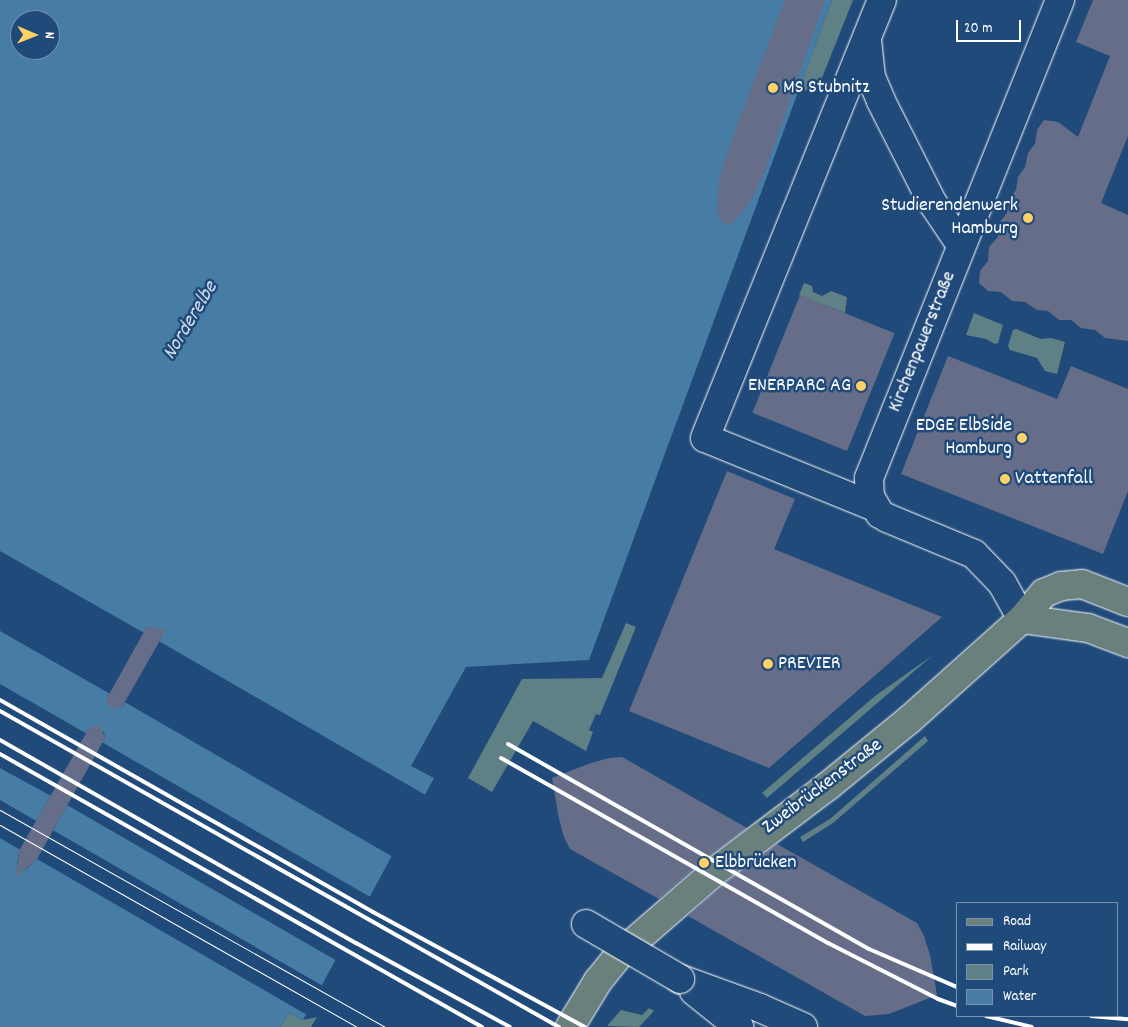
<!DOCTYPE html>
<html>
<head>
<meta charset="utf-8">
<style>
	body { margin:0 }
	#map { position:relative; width:1128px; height:1027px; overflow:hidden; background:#1f4a7a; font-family:Dekko,sans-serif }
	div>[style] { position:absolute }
	.green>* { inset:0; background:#5f8084 }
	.water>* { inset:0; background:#477ca5 }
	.pier>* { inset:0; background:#1f4a7a; transform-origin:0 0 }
	.building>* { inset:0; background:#656d88; transform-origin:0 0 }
	.roads { filter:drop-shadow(0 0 1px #fff) drop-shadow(0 0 1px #fff) }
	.minor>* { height:28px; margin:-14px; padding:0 14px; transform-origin:14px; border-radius:14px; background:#1f4a7a }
	.major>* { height:28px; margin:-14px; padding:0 14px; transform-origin:14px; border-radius:14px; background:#6a807d }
	.tram>* { height:1px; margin:-0.5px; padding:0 0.5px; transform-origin:0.5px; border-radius:0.5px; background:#fff }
	.rail>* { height:4px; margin:-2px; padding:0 2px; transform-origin:2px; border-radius:2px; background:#fff }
	.bridges { filter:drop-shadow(0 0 1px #fff) drop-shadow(0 0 1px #fff) }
	.minor-bridge>* { height:28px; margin:-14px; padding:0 14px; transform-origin:14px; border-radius:14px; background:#1f4a7a }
	.dots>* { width:14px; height:14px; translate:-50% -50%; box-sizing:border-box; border:2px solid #1f4a7a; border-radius:50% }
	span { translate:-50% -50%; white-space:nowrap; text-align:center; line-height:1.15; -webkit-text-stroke:5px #1f4a7a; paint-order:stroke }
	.poi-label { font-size:20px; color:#fff }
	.left { translate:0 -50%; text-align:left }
	.right { translate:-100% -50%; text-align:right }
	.street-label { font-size:20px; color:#fff }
	.water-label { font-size:21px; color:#d1dee8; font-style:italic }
	.legend { position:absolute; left:956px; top:902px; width:162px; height:115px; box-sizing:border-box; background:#1f4a7a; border:1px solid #7992af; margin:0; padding:6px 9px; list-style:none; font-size:15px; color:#fff }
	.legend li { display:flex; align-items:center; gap:10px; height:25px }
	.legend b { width:25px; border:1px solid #7992af }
	.north { position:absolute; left:10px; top:10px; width:50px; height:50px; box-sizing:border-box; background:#1f4a7a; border:1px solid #7992af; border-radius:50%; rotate:91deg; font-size:14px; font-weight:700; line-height:20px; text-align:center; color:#fff }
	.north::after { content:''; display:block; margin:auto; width:18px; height:22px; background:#ffd166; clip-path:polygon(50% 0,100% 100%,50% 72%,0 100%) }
	.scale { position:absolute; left:956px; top:20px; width:65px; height:22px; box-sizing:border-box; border:2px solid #fff; border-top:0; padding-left:6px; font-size:15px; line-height:18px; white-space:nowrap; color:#fff; -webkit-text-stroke:4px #1f4a7a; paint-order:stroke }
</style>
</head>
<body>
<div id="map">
	<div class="green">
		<div style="clip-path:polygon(832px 0,853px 0,816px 93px,799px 89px)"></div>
		<div style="clip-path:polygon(804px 283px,812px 286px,813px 292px,822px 296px,831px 291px,847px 297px,845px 313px,799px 295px)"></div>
		<div style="clip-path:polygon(974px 313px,1003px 325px,998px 343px,995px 344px,986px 339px,966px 335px)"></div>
		<div style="clip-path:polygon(1016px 329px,1041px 339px,1051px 338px,1065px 342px,1057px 374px,1045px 371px,1037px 358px,1010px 350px,1008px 346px,1013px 330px)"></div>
		<div style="clip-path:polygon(626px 623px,636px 627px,600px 715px,596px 714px,589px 730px,593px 732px,586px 751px,533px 721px,492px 792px,468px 778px,522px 679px,602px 678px)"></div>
		<div style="clip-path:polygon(933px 655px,767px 798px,762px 793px,875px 696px)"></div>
		<div style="clip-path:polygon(925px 736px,928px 741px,833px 823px,803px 842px,800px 837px,830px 819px)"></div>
		<div style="clip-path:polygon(649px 1008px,654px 1011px,639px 1027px,607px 1026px,621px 1010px,642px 1015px)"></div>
		<div style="clip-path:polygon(289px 1013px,303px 1020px,317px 1017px,311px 1027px,280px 1027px)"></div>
	</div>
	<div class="water">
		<div style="clip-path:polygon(evenodd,0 0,832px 0,589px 660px,466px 667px,411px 766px,434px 778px,303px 1020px,289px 1013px,280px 1027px,0 1027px,0 0,20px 20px,50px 20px,50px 50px,20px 50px,20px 20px,0 0,152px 627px,160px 631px,162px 637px,123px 706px,110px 706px,107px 698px,146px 628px,152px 627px,0 0,89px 728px,100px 728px,104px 733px,105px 738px,37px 859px,26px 869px,18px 872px,17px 865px,19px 851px,89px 728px)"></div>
	</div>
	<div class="pier">
		<div style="clip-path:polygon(0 551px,146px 634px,112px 695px,0 631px)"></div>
		<div style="left:157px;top:640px;width:313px;height:70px;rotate:30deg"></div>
		<div style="clip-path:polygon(0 684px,89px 735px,53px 797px,0 768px)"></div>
		<div style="left:100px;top:741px;width:314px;height:72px;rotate:30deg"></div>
		<div style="clip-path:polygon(0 800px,38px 822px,22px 851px,0 838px)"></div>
		<div style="left:51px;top:829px;width:315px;height:33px;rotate:30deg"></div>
	</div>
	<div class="building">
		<div style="clip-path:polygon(785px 0,825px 0,765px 171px,751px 201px,733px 223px,724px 224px,717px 212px,719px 179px,740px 117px)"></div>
		<div style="clip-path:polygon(1093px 0,1128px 0,1128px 136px,1101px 203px,1128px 215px,1128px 341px,1105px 338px,1095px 330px,1081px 328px,1071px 320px,1059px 320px,1048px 311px,1037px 310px,1025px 302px,1012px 301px,1001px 292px,988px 291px,979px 283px,980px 271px,988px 261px,989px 247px,998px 237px,999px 223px,1007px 213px,1009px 200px,1016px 190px,1018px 177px,1025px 167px,1028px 153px,1035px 144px,1037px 130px,1044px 120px,1058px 122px,1078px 137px,1110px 56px,1076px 42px)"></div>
		<div style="left:800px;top:295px;width:102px;height:127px;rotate:22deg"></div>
		<div style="clip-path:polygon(948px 356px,1057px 399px,1071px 366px,1128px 389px,1128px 491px,1103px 554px,901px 474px)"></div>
		<div style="clip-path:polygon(727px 471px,795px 499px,774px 549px,942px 617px,769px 768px,629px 711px)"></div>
		<div style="clip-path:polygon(152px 627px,166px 630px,122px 707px,111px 708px,106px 700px,146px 628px)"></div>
		<div style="clip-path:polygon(100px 725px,105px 738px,37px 859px,16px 877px,19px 851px,89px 728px)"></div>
		<div style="clip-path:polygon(622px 757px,747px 828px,703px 861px,659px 899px,570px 849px,564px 837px,559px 819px,552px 778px,591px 763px,609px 758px)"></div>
		<div style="clip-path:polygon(777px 844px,917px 923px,924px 936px,930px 955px,937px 995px,889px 1014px,865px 1016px,688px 916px,723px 885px)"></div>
	</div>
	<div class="roads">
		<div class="minor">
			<div style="left:867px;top:40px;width:37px;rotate:84deg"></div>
			<div style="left:871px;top:77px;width:26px;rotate:67deg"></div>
			<div style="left:881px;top:101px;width:113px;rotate:63.2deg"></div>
			<div style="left:932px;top:202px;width:52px;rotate:56deg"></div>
			<div style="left:875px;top:507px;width:183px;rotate:-157.9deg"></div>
			<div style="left:705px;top:438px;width:472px;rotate:-68deg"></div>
			<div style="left:1022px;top:619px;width:41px;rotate:-119.1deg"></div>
			<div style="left:1002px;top:583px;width:40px;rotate:-134deg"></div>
			<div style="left:974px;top:554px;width:94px;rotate:-157.5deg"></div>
			<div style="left:887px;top:518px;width:8px;rotate:-150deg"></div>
			<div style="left:880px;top:514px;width:20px;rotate:-120deg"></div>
			<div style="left:870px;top:497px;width:19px;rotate:-93deg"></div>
			<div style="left:869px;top:478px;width:515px;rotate:-68.22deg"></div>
			<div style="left:680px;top:979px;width:85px;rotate:19.9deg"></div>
			<div style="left:760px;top:1008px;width:47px;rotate:23.8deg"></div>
			<div style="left:694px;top:991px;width:58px;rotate:38.7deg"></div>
		</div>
		<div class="major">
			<div style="left:1022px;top:619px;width:67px;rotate:7.8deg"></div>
			<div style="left:1088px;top:628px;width:43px;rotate:20.6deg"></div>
			<div style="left:570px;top:1027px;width:54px;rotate:-58.7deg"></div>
			<div style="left:598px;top:981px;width:36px;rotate:-51deg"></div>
			<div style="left:621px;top:953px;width:122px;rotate:-41deg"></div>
			<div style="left:713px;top:873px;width:144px;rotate:-37.1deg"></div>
			<div style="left:828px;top:786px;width:104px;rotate:-39.2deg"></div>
			<div style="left:909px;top:720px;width:152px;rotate:-41.8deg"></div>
			<div style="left:1022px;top:619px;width:34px;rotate:-50deg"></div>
			<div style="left:1044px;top:593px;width:18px;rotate:-22deg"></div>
			<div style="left:1061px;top:586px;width:21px;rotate:-5deg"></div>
			<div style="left:1082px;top:584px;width:49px;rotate:21.4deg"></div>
		</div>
	</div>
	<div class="tram">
		<div style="left:0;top:810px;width:442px;rotate:29.4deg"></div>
		<div style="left:0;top:825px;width:410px;rotate:29.5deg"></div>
	</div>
	<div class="rail">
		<div style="left:0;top:700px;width:429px;rotate:29.6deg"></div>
		<div style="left:373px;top:912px;width:241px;rotate:28.5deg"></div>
		<div style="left:0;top:711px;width:642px;rotate:29.48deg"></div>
		<div style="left:0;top:740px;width:410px;rotate:29.7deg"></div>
		<div style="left:356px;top:943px;width:175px;rotate:28.6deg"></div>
		<div style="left:508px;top:744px;width:415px;rotate:29.6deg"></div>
		<div style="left:869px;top:949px;width:96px;rotate:23.4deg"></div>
		<div style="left:0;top:754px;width:554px;rotate:29.53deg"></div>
		<div style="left:501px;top:758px;width:376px;rotate:29.5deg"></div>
		<div style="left:828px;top:943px;width:123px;rotate:27deg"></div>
		<div style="left:938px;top:999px;width:20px;rotate:20deg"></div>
		<div style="left:986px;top:1016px;width:47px;rotate:13.4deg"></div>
		<div style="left:1091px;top:1016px;width:37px;rotate:5deg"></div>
	</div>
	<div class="bridges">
		<div class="minor-bridge">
			<div style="left:586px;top:924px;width:109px;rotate:30.3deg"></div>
		</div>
	</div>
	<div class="dots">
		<div style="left:773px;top:88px;background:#ffd166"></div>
		<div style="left:1028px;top:218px;background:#ffd166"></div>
		<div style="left:861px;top:386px;background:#ffd166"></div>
		<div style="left:1022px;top:438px;background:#ffd166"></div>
		<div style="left:1005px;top:479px;background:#ffd166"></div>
		<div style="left:768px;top:664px;background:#ffd166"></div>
		<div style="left:704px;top:863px;background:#ffd166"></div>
	</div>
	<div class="poi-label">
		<span class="left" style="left:783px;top:88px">MS Stubnitz</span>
		<span class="right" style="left:1018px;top:218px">Studierendenwerk<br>Hamburg</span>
		<span class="right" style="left:851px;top:386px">ENERPARC AG</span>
		<span class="right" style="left:1012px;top:438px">EDGE ElbSide<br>Hamburg</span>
		<span class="left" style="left:1015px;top:479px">Vattenfall</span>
		<span class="left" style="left:778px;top:664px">PREVIER</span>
		<span class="left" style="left:715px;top:863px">Elbbrücken</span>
	</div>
	<div class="street-label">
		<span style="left:923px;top:342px;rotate:-68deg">Kirchenpauerstraße</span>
		<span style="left:823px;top:787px;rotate:-37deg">Zweibrückenstraße</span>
	</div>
	<div class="water-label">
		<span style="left:191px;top:321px;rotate:-59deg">Norderelbe</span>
	</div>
	<ul class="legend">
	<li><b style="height:6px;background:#6a807d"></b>Road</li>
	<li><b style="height:6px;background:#fff"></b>Railway</li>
	<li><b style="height:14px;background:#5f8084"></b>Park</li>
	<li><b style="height:14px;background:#477ca5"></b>Water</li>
	</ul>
	<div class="north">N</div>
	<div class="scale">20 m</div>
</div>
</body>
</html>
